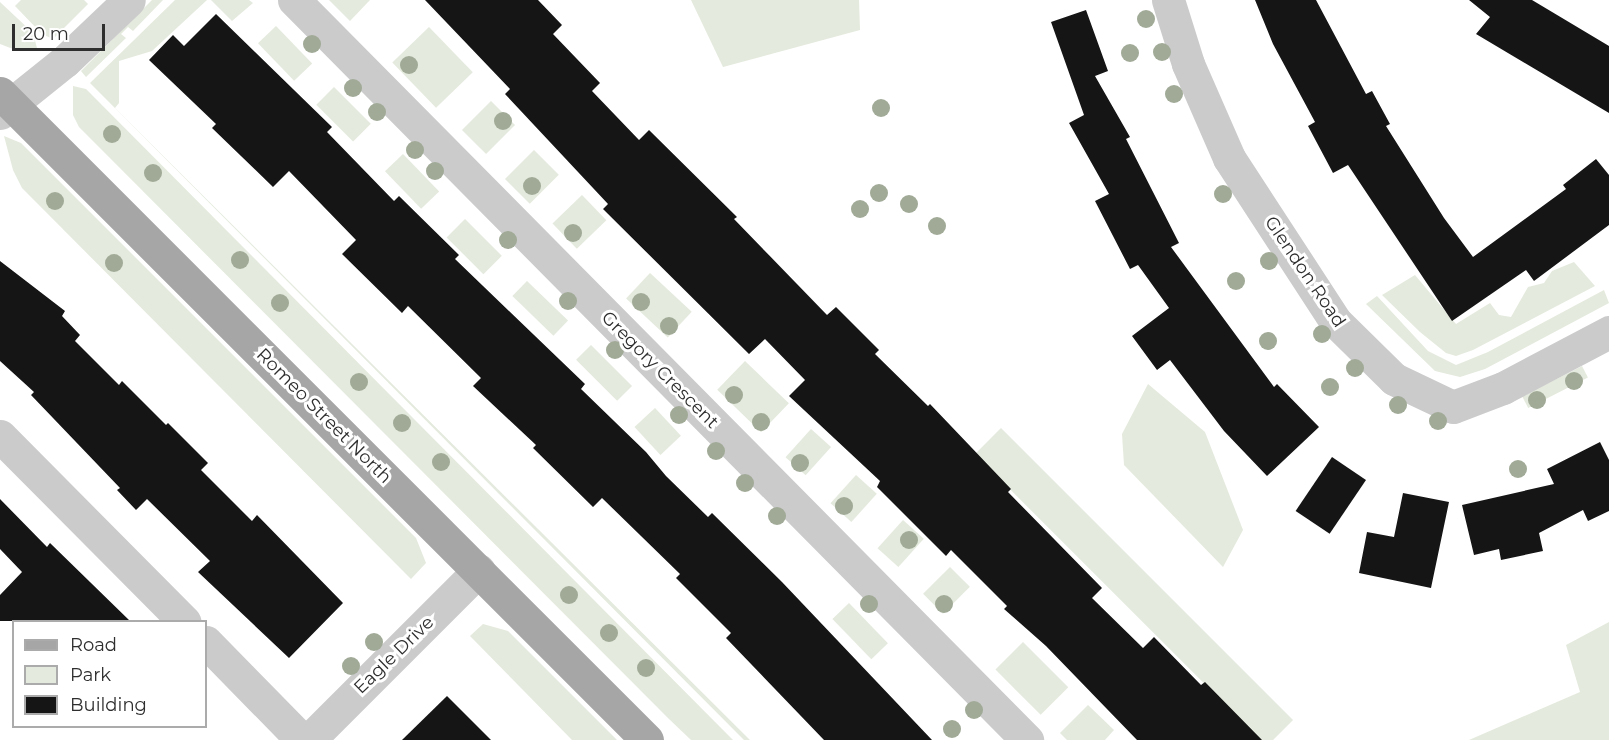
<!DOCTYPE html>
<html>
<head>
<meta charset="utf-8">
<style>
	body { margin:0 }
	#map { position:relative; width:1609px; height:740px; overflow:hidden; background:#fff; font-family:Montserrat,sans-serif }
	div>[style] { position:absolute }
	.green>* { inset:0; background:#e4eadd; transform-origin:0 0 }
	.building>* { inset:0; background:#151515; transform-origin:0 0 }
	.minor>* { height:33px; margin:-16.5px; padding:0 16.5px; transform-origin:16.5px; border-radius:16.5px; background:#cbcbcb }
	.major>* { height:33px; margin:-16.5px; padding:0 16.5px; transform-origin:16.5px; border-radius:16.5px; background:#a6a6a6 }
	.trees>* { width:18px; height:18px; margin:-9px; border-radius:50%; background:#a0aa96 }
	span { translate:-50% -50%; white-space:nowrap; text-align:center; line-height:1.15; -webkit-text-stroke:6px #fff; paint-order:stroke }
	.street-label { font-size:18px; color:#2e2e2e }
	.legend { position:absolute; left:12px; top:620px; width:195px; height:108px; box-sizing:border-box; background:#fff; border:2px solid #ababab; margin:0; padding:8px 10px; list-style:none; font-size:18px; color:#2e2e2e }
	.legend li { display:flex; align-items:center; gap:12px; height:30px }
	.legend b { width:30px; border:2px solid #ababab }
	.scale { position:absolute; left:12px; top:24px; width:93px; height:27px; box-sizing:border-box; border:3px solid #2e2e2e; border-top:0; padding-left:8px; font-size:18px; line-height:21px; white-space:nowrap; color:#2e2e2e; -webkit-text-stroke:4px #fff; paint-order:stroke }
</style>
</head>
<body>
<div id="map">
	<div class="green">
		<div style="clip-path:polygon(21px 0,84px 0,88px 4px,53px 39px,42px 34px,15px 6px)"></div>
		<div style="clip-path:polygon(152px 0,163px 0,133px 31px,128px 27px,121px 34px,126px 38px,86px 77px,81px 71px)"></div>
		<div style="clip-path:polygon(175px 0,207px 0,152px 51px,119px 61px,119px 103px,115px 108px,750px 740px,744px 740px,90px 83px)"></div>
		<div style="clip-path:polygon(211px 0,249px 0,253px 3px,232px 21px)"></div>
		<div style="clip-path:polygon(329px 0,370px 0,350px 21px)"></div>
		<div style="clip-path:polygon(691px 0,859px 0,860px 30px,723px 67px)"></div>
		<div style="clip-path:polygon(0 2px,33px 33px,37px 48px,13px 49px,0 44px)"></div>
		<div style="left:276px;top:26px;width:52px;height:25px;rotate:46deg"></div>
		<div style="left:429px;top:27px;width:63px;height:51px;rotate:46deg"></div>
		<div style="clip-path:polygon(73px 86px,86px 89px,733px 740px,691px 740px,669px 719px,79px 127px,73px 115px)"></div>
		<div style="left:334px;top:87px;width:52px;height:25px;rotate:45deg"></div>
		<div style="left:491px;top:101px;width:34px;height:41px;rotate:45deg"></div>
		<div style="clip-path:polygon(4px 136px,21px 143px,416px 538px,426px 563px,411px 579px,22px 188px,13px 170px)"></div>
		<div style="left:534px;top:150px;width:35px;height:41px;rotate:45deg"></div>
		<div style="left:403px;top:154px;width:52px;height:25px;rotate:46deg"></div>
		<div style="left:582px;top:195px;width:35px;height:41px;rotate:46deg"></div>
		<div style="left:465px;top:219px;width:52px;height:26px;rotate:45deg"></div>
		<div style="clip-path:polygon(1574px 262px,1595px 286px,1473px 350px,1456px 356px,1446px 353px,1420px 332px,1382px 295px,1415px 275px,1456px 324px,1490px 303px,1499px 315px,1511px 317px,1528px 287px,1544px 283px,1552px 271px)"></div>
		<div style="left:650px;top:273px;width:57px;height:35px;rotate:43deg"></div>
		<div style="left:527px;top:281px;width:57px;height:21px;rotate:44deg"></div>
		<div style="clip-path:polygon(1604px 290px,1609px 303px,1485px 369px,1460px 377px,1435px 371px,1366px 304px,1377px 296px,1428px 351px,1456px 365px,1488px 352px)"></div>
		<div style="left:591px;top:345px;width:58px;height:21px;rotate:45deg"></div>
		<div style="left:745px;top:361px;width:61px;height:40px;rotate:44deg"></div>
		<div style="left:1582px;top:366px;width:13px;height:67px;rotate:63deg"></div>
		<div style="clip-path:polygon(1148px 384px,1205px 432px,1243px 530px,1223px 567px,1124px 465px,1122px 434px)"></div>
		<div style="left:655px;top:408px;width:38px;height:28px;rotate:47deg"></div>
		<div style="left:1001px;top:428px;width:413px;height:37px;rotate:45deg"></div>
		<div style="left:811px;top:429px;width:27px;height:38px;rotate:42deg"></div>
		<div style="left:856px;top:475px;width:28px;height:38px;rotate:42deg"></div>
		<div style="left:903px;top:520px;width:28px;height:38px;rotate:42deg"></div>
		<div style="left:950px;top:567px;width:28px;height:38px;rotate:45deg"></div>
		<div style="left:849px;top:603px;width:56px;height:23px;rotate:46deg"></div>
		<div style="clip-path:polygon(1609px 622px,1609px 740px,1469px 740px,1580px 692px,1566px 645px)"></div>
		<div style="clip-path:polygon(483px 624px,508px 631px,617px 740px,572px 740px,470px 636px)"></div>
		<div style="left:1023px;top:642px;width:64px;height:39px;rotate:45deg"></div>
		<div style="clip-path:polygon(1088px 705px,1114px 730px,1105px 740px,1067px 740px,1060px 733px)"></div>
	</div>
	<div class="building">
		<div style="clip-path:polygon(425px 0,538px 0,562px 25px,553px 34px,600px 83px,592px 91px,639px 140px,649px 130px,737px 217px,734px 219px,827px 315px,836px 307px,879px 350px,875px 354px,928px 406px,930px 404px,1011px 489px,1008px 492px,1102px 588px,1092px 598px,1143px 648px,1154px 637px,1201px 685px,1205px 682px,1262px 740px,1137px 740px,1046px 646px,1004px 609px,1007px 606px,951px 550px,946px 556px,877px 487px,880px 481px,789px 396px,805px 380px,765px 339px,749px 354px,603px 209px,608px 204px,505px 94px,510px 89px)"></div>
		<div style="clip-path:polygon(1255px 0,1316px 0,1366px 94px,1372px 91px,1390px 124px,1386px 126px,1444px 218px,1473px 257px,1566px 189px,1563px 185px,1596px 159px,1609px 175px,1609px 225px,1534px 281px,1526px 270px,1452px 321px,1348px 165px,1333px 173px,1308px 126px,1315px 122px,1273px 44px)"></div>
		<div style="clip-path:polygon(1469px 0,1532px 0,1609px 46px,1609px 113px,1476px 34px,1490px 17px)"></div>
		<div style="clip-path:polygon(1086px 10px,1108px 71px,1095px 76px,1130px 137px,1126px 139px,1179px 243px,1171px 247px,1274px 387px,1277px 384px,1319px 427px,1267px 476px,1224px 431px,1170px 360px,1157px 370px,1132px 336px,1169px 308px,1138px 265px,1130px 269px,1095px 201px,1109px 194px,1069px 123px,1084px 115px,1051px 22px)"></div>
		<div style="clip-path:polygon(216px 14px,332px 127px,327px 132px,394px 201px,399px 196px,459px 255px,455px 259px,585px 384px,581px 389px,646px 452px,666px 476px,708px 517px,712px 513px,782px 582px,932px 740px,824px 740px,726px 638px,731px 633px,676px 578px,680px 574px,602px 498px,593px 507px,533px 448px,536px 445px,473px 386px,481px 378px,408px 306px,402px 313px,342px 254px,356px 240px,289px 171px,273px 187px,212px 128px,216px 124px,149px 60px,173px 35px,184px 46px)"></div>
		<div style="clip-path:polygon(0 261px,65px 311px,62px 316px,80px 335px,75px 341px,119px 385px,122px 381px,166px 425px,168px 423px,208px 463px,201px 470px,252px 521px,257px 515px,343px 603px,289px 658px,198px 572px,210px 561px,147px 499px,136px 510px,117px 490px,120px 488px,31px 395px,34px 392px,0 361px)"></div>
		<div style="clip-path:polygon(1600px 442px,1609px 460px,1609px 511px,1588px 521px,1583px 510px,1539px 533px,1543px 551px,1501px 560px,1499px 549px,1474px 555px,1462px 505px,1554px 484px,1547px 469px)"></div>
		<div style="left:1332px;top:457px;width:41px;height:65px;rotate:34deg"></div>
		<div style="clip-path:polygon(1403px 493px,1449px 502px,1431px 588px,1359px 573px,1367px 532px,1394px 537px)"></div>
		<div style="clip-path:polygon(0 499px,47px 547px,50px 543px,130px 621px,0 621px,0 595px,22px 572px,0 549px)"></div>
		<div style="clip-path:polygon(447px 696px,491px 740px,402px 740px)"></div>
	</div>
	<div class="minor">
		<div style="left:294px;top:0;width:1042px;rotate:45.27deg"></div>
		<div style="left:1168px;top:0;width:67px;rotate:72.6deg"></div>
		<div style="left:1188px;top:64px;width:103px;rotate:66.4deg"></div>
		<div style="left:1229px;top:158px;width:196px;rotate:56.9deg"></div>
		<div style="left:1336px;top:322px;width:81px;rotate:44.5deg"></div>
		<div style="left:1394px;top:379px;width:65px;rotate:25.4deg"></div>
		<div style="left:1453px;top:407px;width:53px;rotate:-20.8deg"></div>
		<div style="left:1503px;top:388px;width:120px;rotate:-27.8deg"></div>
		<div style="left:0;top:113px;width:83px;rotate:-38.7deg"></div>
		<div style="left:65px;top:61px;width:88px;rotate:-43.6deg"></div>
		<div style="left:0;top:436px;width:262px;rotate:45.2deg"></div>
		<div style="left:206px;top:642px;width:137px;rotate:45.6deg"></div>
		<div style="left:309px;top:740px;width:240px;rotate:-45deg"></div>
	</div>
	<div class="major">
		<div style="left:0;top:93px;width:915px;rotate:45deg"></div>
	</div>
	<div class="trees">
		<div style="left:1146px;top:19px"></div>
		<div style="left:312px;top:44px"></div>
		<div style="left:1162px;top:52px"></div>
		<div style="left:1130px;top:53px"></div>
		<div style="left:409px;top:65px"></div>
		<div style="left:353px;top:88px"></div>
		<div style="left:1174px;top:94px"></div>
		<div style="left:881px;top:108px"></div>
		<div style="left:377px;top:112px"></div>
		<div style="left:503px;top:121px"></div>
		<div style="left:112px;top:134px"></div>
		<div style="left:415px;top:150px"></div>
		<div style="left:435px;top:171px"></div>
		<div style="left:153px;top:173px"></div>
		<div style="left:532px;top:186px"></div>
		<div style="left:879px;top:193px"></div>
		<div style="left:1223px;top:194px"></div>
		<div style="left:55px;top:201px"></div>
		<div style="left:909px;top:204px"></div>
		<div style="left:860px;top:209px"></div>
		<div style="left:937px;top:226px"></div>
		<div style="left:573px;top:233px"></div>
		<div style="left:508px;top:240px"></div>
		<div style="left:240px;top:260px"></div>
		<div style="left:1269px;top:261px"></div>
		<div style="left:114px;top:263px"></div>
		<div style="left:1236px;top:281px"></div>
		<div style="left:568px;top:301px"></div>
		<div style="left:641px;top:302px"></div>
		<div style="left:280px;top:303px"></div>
		<div style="left:669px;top:326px"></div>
		<div style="left:1322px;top:334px"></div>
		<div style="left:1268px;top:341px"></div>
		<div style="left:615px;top:350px"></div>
		<div style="left:1355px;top:368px"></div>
		<div style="left:1574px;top:381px"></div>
		<div style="left:359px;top:382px"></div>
		<div style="left:1330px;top:387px"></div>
		<div style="left:734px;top:395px"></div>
		<div style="left:1537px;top:400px"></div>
		<div style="left:1398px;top:405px"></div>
		<div style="left:679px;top:415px"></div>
		<div style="left:1438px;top:421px"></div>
		<div style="left:761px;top:422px"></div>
		<div style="left:402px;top:423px"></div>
		<div style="left:716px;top:451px"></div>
		<div style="left:441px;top:462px"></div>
		<div style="left:800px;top:463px"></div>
		<div style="left:1518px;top:469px"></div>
		<div style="left:745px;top:483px"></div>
		<div style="left:844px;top:506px"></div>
		<div style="left:777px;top:516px"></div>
		<div style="left:909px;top:540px"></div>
		<div style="left:569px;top:595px"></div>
		<div style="left:869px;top:604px"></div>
		<div style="left:944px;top:604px"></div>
		<div style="left:609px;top:633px"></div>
		<div style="left:374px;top:642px"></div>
		<div style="left:351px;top:666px"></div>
		<div style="left:646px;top:668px"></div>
		<div style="left:974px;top:710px"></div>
		<div style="left:952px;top:729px"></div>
	</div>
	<div class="street-label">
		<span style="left:1305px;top:272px;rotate:56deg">Glendon Road</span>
		<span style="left:660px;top:370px;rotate:45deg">Gregory Crescent</span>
		<span style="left:324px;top:416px;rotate:45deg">Romeo Street North</span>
		<span style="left:394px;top:655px;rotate:-44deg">Eagle Drive</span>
	</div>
	<ul class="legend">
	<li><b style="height:8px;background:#a6a6a6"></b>Road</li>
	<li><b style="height:16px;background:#e4eadd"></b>Park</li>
	<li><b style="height:16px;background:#151515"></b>Building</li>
	</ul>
	<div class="scale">20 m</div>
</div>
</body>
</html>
